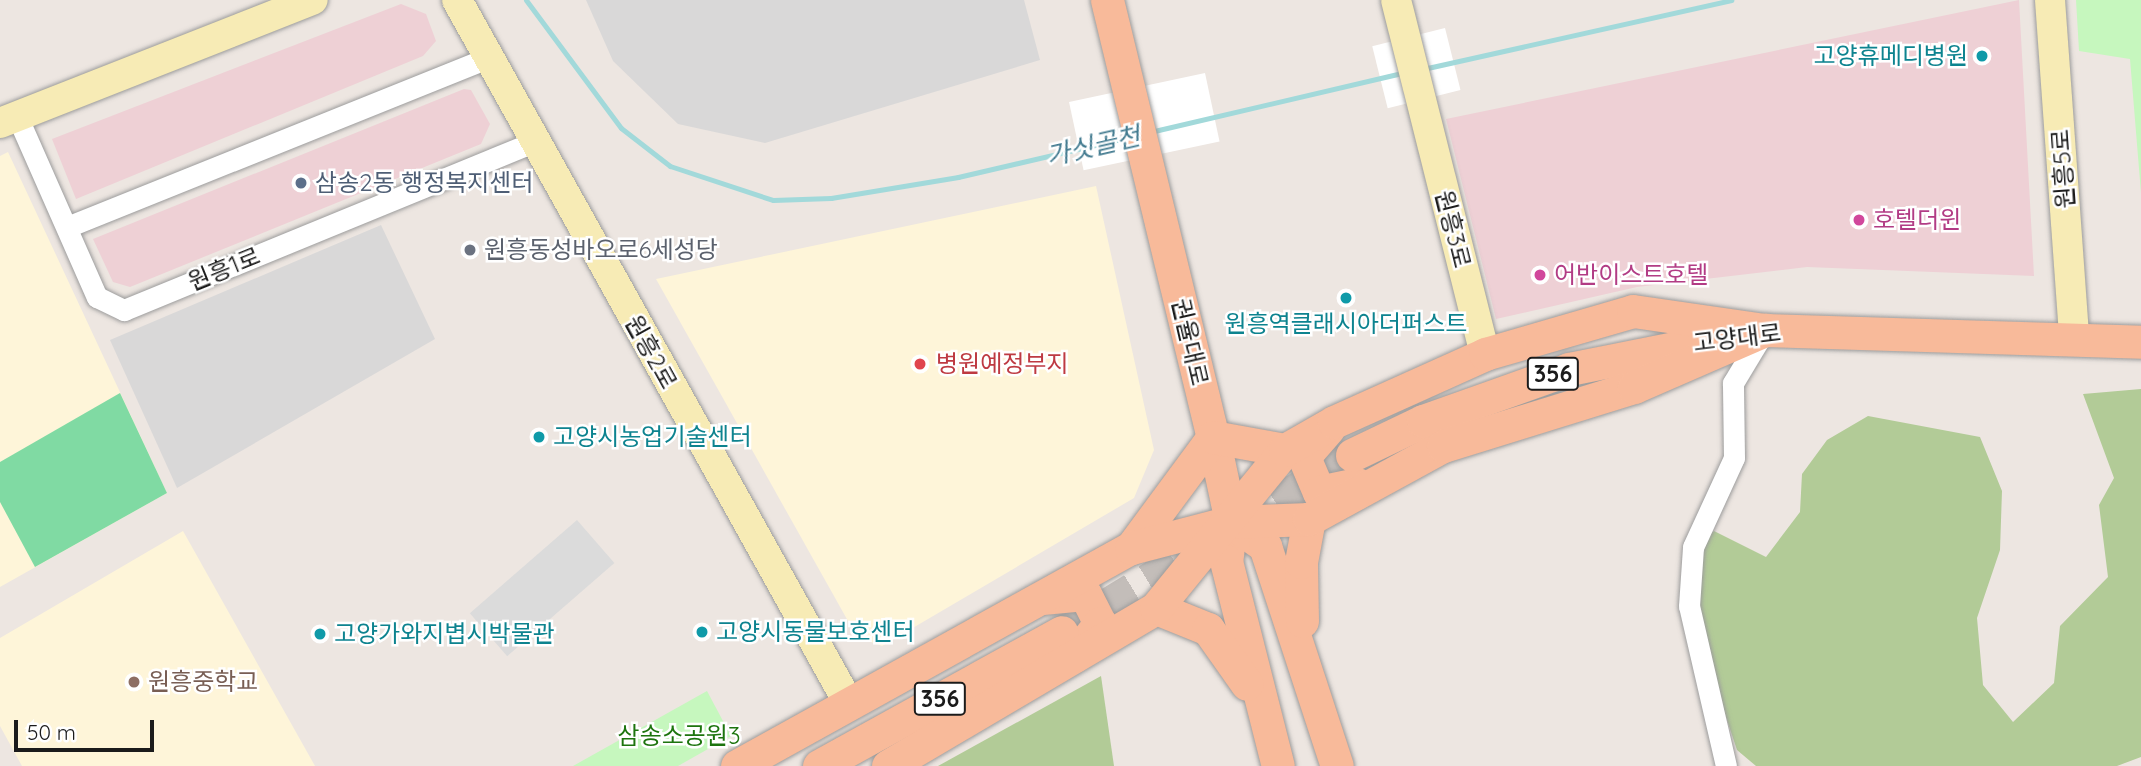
<!DOCTYPE html>
<html>
<head>
<meta charset="utf-8">
<style>
	body { margin:0 }
	#map { position:relative; width:2141px; height:766px; overflow:hidden; background:#ede6e1; font-family:Quicksand,"Noto Sans KR",sans-serif }
	div>[style] { position:absolute }
	.residential>* { inset:0; background:#d9d8d8 }
	.commercial>* { inset:0; background:#eed0d5 }
	.education>* { inset:0; background:#fef5d9 }
	.forest>* { inset:0; background:#b2cb97 }
	.park>* { inset:0; background:#c6f7be }
	.pitch>* { inset:0; background:#80daa3 }
	.parking>* { inset:0; background:#dbdbdb; transform-origin:0 0 }
	.pier>* { inset:0; background:#fff; transform-origin:0 0 }
	.stream>* { height:5px; margin:-2.5px; padding:0 2.5px; transform-origin:2.5px; border-radius:2.5px; background:#a2d9da }
	.primary-tunnel>* { height:33px; margin-top:-16.5px; transform-origin:0; background:repeating-linear-gradient(90deg,#c3bdb9 0 33px,transparent 0 50px) }
	.roads { filter:drop-shadow(0 0 2px #9c9c9c) drop-shadow(0 0 2px #9c9c9c) }
	.street>* { height:21px; margin:-10.5px; padding:0 10.5px; transform-origin:10.5px; border-radius:10.5px; background:#fff }
	.secondary>* { height:30px; margin:-15px; padding:0 15px; transform-origin:15px; border-radius:15px; background:#f7ebb5 }
	.primary>* { height:33px; margin:-16.5px; padding:0 16.5px; transform-origin:16.5px; border-radius:16.5px; background:#f8ba9a }
	.dots>* { width:19px; height:19px; translate:-50% -50%; box-sizing:border-box; border:4px solid #fff; border-radius:50% }
	span { translate:-50% -50%; white-space:nowrap; text-align:center; line-height:1.15; -webkit-text-stroke:5px #fff; paint-order:stroke }
	.shield-label span { padding:2px 5px; background:#fff; border:2px solid; border-radius:5px; -webkit-text-stroke-width:0 }
	.shield-label { font-size:23px; color:#1b1b1b; font-weight:700 }
	.culture-label { font-size:24px; color:#0d838f }
	.right { translate:-100% -50%; text-align:right }
	.left { translate:0 -50%; text-align:left }
	.street-label { font-size:24px; color:#1b1b1b }
	.service-label { font-size:24px; color:#4e5e75 }
	.hotel-label { font-size:24px; color:#b23c85 }
	.worship-label { font-size:24px; color:#5b616d }
	.health-label { font-size:24px; color:#be3a42 }
	.education-label { font-size:24px; color:#785e54 }
	.park-label { font-size:24px; color:#1d740e }
	.water-label { font-size:26px; color:#437b90; font-style:italic }
	.scale { position:absolute; left:14px; top:720px; width:140px; height:32px; box-sizing:border-box; border:4px solid #1b1b1b; border-top:0; padding-left:9px; font-size:21px; line-height:24px; white-space:nowrap; color:#1b1b1b; -webkit-text-stroke:5px #fff; paint-order:stroke }
</style>
</head>
<body>
<div id="map">
	<div class="residential">
		<div style="clip-path:polygon(586px 0,1024px 0,1040px 60px,765px 143px,678px 124px,613px 61px)"></div>
		<div style="clip-path:polygon(381px 225px,435px 339px,177px 488px,110px 340px)"></div>
	</div>
	<div class="commercial">
		<div style="clip-path:polygon(2019px 0,2034px 276px,1807px 267px,1637px 287px,1496px 319px,1446px 119px)"></div>
		<div style="clip-path:polygon(401px 4px,426px 14px,436px 41px,423px 56px,76px 199px,52px 139px)"></div>
		<div style="clip-path:polygon(464px 89px,471px 90px,490px 124px,481px 144px,130px 287px,113px 282px,93px 239px)"></div>
	</div>
	<div class="education">
		<div style="clip-path:polygon(8px 152px,167px 493px,0 587px,0 156px)"></div>
		<div style="clip-path:polygon(1096px 186px,1154px 450px,1134px 498px,882px 646px,857px 637px,656px 279px)"></div>
		<div style="clip-path:polygon(183px 531px,315px 766px,22px 766px,0 726px,0 638px)"></div>
	</div>
	<div class="forest">
		<div style="clip-path:polygon(2141px 389px,2141px 757px,2117px 766px,1756px 766px,1737px 750px,1689px 606px,1693px 547px,1714px 531px,1766px 557px,1800px 512px,1802px 474px,1827px 440px,1868px 416px,1980px 437px,2002px 491px,2000px 550px,1977px 618px,1983px 685px,2013px 722px,2054px 683px,2060px 626px,2108px 577px,2099px 505px,2114px 478px,2083px 394px)"></div>
		<div style="clip-path:polygon(1101px 676px,1114px 766px,938px 766px)"></div>
	</div>
	<div class="park">
		<div style="clip-path:polygon(2076px 0,2141px 0,2141px 193px,2130px 59px,2079px 51px)"></div>
		<div style="clip-path:polygon(707px 691px,731px 736px,678px 766px,573px 766px)"></div>
	</div>
	<div class="pitch">
		<div style="clip-path:polygon(120px 393px,167px 493px,35px 567px,0 502px,0 462px)"></div>
	</div>
	<div class="parking">
		<div style="left:577px;top:520px;width:57px;height:142px;rotate:49deg"></div>
	</div>
	<div class="pier">
		<div style="left:1445px;top:28px;width:64px;height:75px;rotate:76deg"></div>
		<div style="left:1205px;top:73px;width:70px;height:139px;rotate:78deg"></div>
	</div>
	<div class="stream">
		<div style="left:526px;top:0;width:159px;rotate:53.4deg"></div>
		<div style="left:621px;top:128px;width:62px;rotate:37.8deg"></div>
		<div style="left:670px;top:166px;width:108px;rotate:18.3deg"></div>
		<div style="left:773px;top:200px;width:58px;rotate:-2deg"></div>
		<div style="left:831px;top:198px;width:129px;rotate:-9.4deg"></div>
		<div style="left:958px;top:177px;width:177px;rotate:-13.1deg"></div>
		<div style="left:1423px;top:69px;width:316px;rotate:-12.6deg"></div>
		<div style="left:1150px;top:132px;width:263px;rotate:-13.2deg"></div>
	</div>
	<div class="primary-tunnel">
		<div style="left:1062px;top:632px;width:340px;rotate:-31.4deg"></div>
	</div>
	<div class="roads">
		<div class="street">
			<div style="left:17px;top:116px;width:198px;rotate:66.2deg"></div>
			<div style="left:97px;top:297px;width:30px;rotate:26deg"></div>
			<div style="left:124px;top:310px;width:443px;rotate:-22.3deg"></div>
			<div style="left:67px;top:227px;width:455px;rotate:-21.9deg"></div>
			<div style="left:1726px;top:766px;width:164px;rotate:-103deg"></div>
			<div style="left:1689px;top:606px;width:59px;rotate:-86.1deg"></div>
			<div style="left:1693px;top:547px;width:98px;rotate:-65.3deg"></div>
			<div style="left:1734px;top:458px;width:75px;rotate:-90.8deg"></div>
			<div style="left:1733px;top:383px;width:62px;rotate:-58.9deg"></div>
		</div>
		<div class="secondary">
			<div style="left:457px;top:0;width:804px;rotate:60.88deg"></div>
			<div style="left:1396px;top:0;width:365px;rotate:75.9deg"></div>
			<div style="left:2050px;top:0;width:339px;rotate:85.9deg"></div>
			<div style="left:0;top:123px;width:336px;rotate:-21.5deg"></div>
		</div>
		<div class="primary">
			<div style="left:1107px;top:0;width:450px;rotate:76.4deg"></div>
			<div style="left:1213px;top:437px;width:87px;rotate:78deg"></div>
			<div style="left:1231px;top:522px;width:39px;rotate:97deg"></div>
			<div style="left:1226px;top:561px;width:211px;rotate:75.8deg"></div>
			<div style="left:1328px;top:429px;width:37px;rotate:131deg"></div>
			<div style="left:1304px;top:457px;width:38px;rotate:67deg"></div>
			<div style="left:1319px;top:492px;width:39px;rotate:-12deg"></div>
			<div style="left:1352px;top:455px;width:79px;rotate:-25.6deg"></div>
			<div style="left:1423px;top:421px;width:155px;rotate:-19.6deg"></div>
			<div style="left:1569px;top:369px;width:200px;rotate:-11.3deg"></div>
			<div style="left:1765px;top:330px;width:376px;rotate:1.8deg"></div>
			<div style="left:1231px;top:522px;width:42px;rotate:35.2deg"></div>
			<div style="left:1265px;top:546px;width:231px;rotate:71.9deg"></div>
			<div style="left:1131px;top:548px;width:138px;rotate:-53.5deg"></div>
			<div style="left:1213px;top:437px;width:73px;rotate:10.2deg"></div>
			<div style="left:1042px;top:598px;width:43px;rotate:-5.3deg"></div>
			<div style="left:1085px;top:594px;width:33px;rotate:63deg"></div>
			<div style="left:1100px;top:623px;width:42px;rotate:128.2deg"></div>
			<div style="left:1156px;top:608px;width:56px;rotate:22deg"></div>
			<div style="left:1208px;top:629px;width:67px;rotate:54.7deg"></div>
			<div style="left:1302px;top:621px;width:59px;rotate:-91deg"></div>
			<div style="left:1301px;top:562px;width:44px;rotate:-79.5deg"></div>
			<div style="left:737px;top:766px;width:450px;rotate:-29deg"></div>
			<div style="left:1131px;top:548px;width:103px;rotate:-14.6deg"></div>
			<div style="left:1231px;top:522px;width:78px;rotate:-2.2deg"></div>
			<div style="left:1309px;top:519px;width:153px;rotate:-28.6deg"></div>
			<div style="left:1443px;top:446px;width:200px;rotate:-17.2deg"></div>
			<div style="left:1634px;top:387px;width:143px;rotate:-23.5deg"></div>
			<div style="left:819px;top:766px;width:277px;rotate:-28.9deg"></div>
			<div style="left:888px;top:766px;width:311px;rotate:-30.5deg"></div>
			<div style="left:1156px;top:608px;width:204px;rotate:-50.8deg"></div>
			<div style="left:1285px;top:450px;width:56px;rotate:-29.7deg"></div>
			<div style="left:1334px;top:422px;width:166px;rotate:-24.2deg"></div>
			<div style="left:1485px;top:354px;width:154px;rotate:-16.2deg"></div>
			<div style="left:1633px;top:311px;width:133px;rotate:8.2deg"></div>
		</div>
	</div>
	<div class="dots">
		<div style="left:1982px;top:56px;background:#0f9aa8"></div>
		<div style="left:301px;top:183px;background:#5c6f8a"></div>
		<div style="left:1859px;top:220px;background:#d1479c"></div>
		<div style="left:470px;top:250px;background:#6b7280"></div>
		<div style="left:1540px;top:275px;background:#d1479c"></div>
		<div style="left:1346px;top:298px;background:#0f9aa8"></div>
		<div style="left:920px;top:364px;background:#e0444e"></div>
		<div style="left:539px;top:437px;background:#0f9aa8"></div>
		<div style="left:702px;top:632px;background:#0f9aa8"></div>
		<div style="left:320px;top:634px;background:#0f9aa8"></div>
		<div style="left:134px;top:682px;background:#8d6e63"></div>
	</div>
	<div class="shield-label">
		<span style="left:1553px;top:374px">356</span>
		<span style="left:940px;top:699px">356</span>
	</div>
	<div class="culture-label">
		<span class="right" style="left:1968px;top:56px">고양휴메디병원</span>
		<span style="left:1346px;top:324px">원흥역클래시아더퍼스트</span>
		<span class="left" style="left:553px;top:437px">고양시농업기술센터</span>
		<span class="left" style="left:716px;top:632px">고양시동물보호센터</span>
		<span class="left" style="left:334px;top:634px">고양가와지볍시박물관</span>
	</div>
	<div class="street-label">
		<span style="left:2063px;top:169px;rotate:-94deg">원흥5로</span>
		<span style="left:1453px;top:229px;rotate:76deg">원흥3로</span>
		<span style="left:224px;top:269px;rotate:-22deg">원흥1로</span>
		<span style="left:1737px;top:338px;rotate:-7deg">고양대로</span>
		<span style="left:1190px;top:342px;rotate:77deg">권율대로</span>
		<span style="left:651px;top:352px;rotate:61deg">원흥2로</span>
	</div>
	<div class="service-label">
		<span class="left" style="left:315px;top:183px">삼송2동 행정복지센터</span>
	</div>
	<div class="hotel-label">
		<span class="left" style="left:1873px;top:220px">호텔더윈</span>
		<span class="left" style="left:1554px;top:275px">어반이스트호텔</span>
	</div>
	<div class="worship-label">
		<span class="left" style="left:484px;top:250px">원흥동성바오로6세성당</span>
	</div>
	<div class="health-label">
		<span class="left" style="left:936px;top:364px">병원예정부지</span>
	</div>
	<div class="education-label">
		<span class="left" style="left:148px;top:682px">원흥중학교</span>
	</div>
	<div class="park-label">
		<span style="left:679px;top:736px">삼송소공원3</span>
	</div>
	<div class="water-label">
		<span style="left:1093px;top:146px;rotate:-13deg">가싯골천</span>
	</div>
	<div class="scale">50 m</div>
</div>
</body>
</html>
